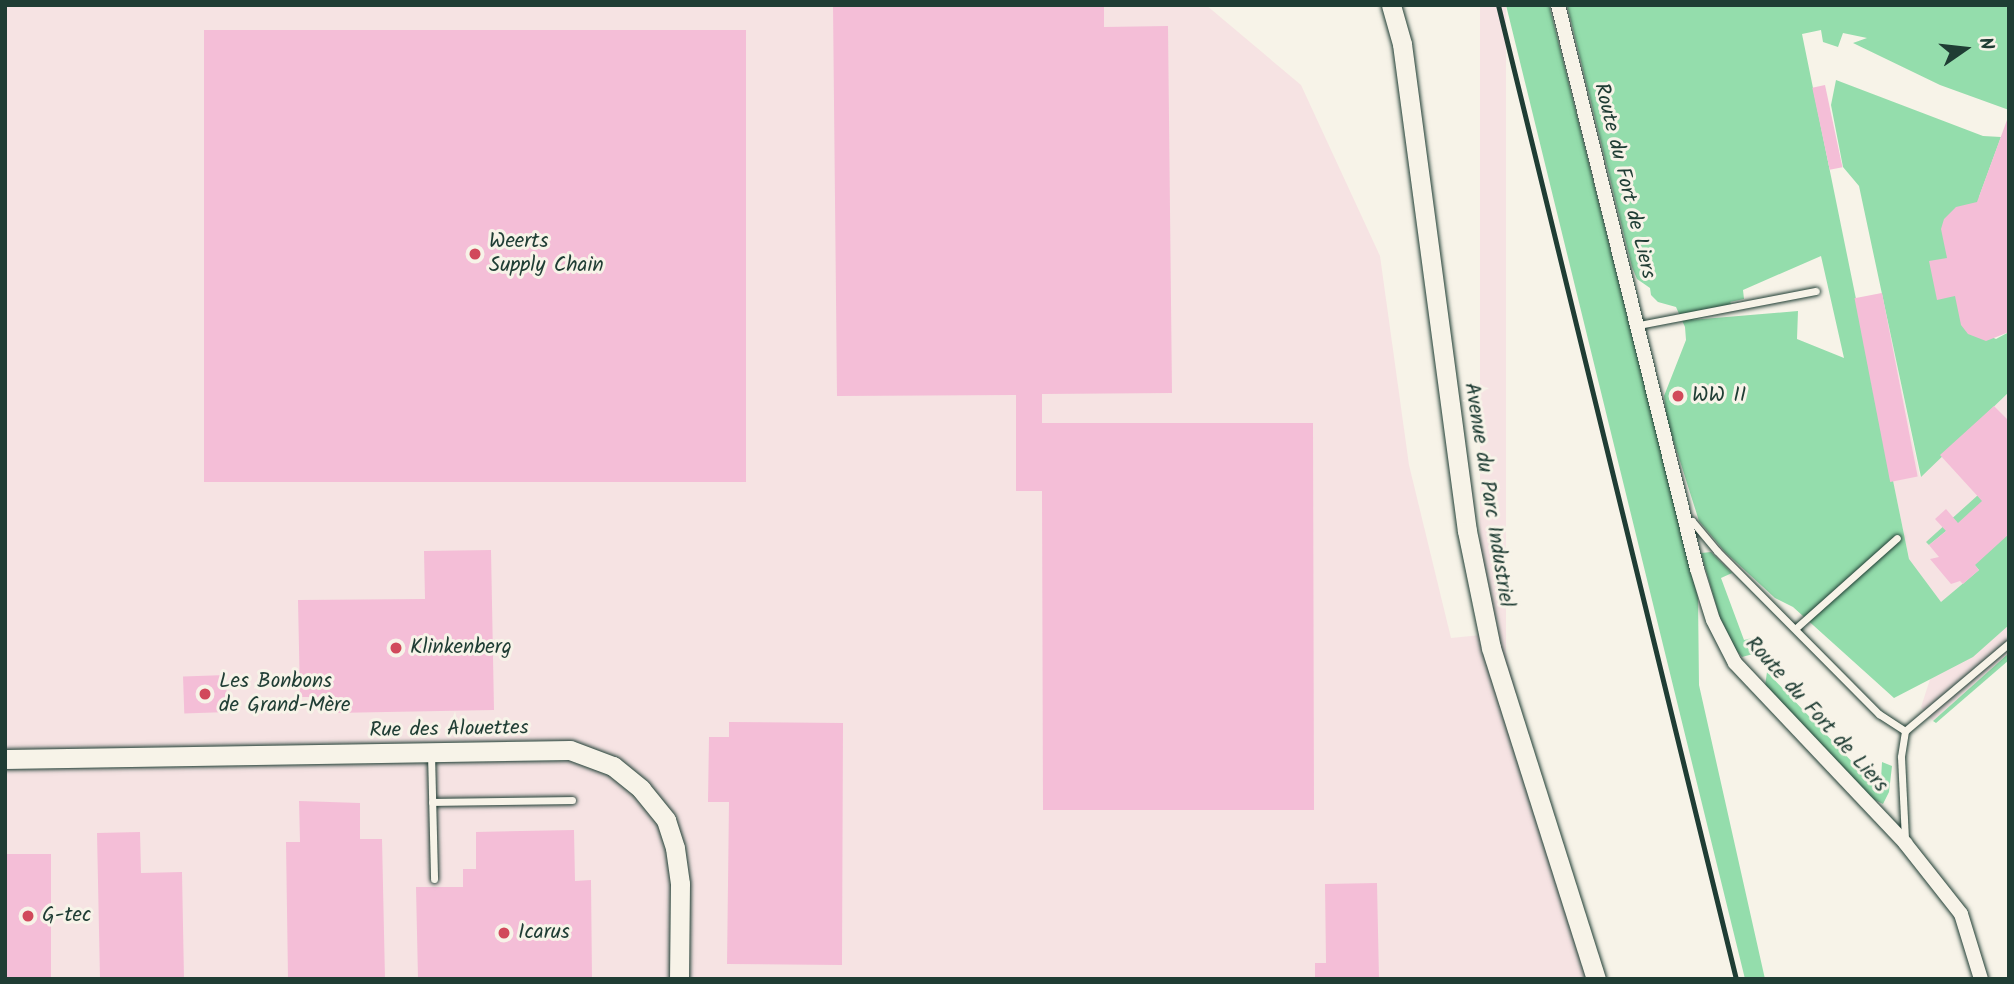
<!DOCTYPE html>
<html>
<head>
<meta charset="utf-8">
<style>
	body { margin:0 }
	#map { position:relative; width:2014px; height:984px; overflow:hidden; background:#f7f3e8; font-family:Kalam,sans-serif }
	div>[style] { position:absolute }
	.built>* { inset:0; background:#f6e3e3; transform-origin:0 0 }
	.green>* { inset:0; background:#94ddac }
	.building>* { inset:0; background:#f4bed7; transform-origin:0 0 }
	.roads { filter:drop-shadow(0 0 2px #1f3d34) drop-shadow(0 0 2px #1f3d34) }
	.lane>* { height:7px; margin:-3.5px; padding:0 3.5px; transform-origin:3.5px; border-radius:3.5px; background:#f7f3e8 }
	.street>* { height:14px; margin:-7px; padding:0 7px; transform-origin:7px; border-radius:7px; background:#f7f3e8 }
	.secondary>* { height:19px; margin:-9.5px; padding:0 9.5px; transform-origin:9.5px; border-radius:9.5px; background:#f7f3e8 }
	.rail>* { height:5px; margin:-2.5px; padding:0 2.5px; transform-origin:2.5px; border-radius:2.5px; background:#1f3d34 }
	.dots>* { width:19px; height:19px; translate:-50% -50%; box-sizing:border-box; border:4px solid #f7f3e8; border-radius:50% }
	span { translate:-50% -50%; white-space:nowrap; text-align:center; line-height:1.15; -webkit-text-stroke:6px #f7f3e8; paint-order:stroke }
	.street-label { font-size:21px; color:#1f3d34 }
	.poi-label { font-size:21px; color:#1f3d34 }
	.left { translate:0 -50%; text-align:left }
	.frame { position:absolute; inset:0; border:7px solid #1f3d34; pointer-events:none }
	.north { position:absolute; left:1930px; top:14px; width:70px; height:70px; -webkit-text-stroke:5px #f7f3e8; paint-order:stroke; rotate:76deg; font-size:19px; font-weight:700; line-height:28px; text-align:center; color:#1f3d34 }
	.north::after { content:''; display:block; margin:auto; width:24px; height:32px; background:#1f3d34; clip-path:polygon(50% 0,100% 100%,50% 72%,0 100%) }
</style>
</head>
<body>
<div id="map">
	<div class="built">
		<div style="clip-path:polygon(5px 5px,1206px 5px,1301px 85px,1380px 256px,1409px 465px,1451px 638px,1501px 633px,1530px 746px,1607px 979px,5px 979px)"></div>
		<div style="left:1480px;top:5px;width:26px;height:1003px"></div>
		<div style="clip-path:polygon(1882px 293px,1920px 477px,2009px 392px,2009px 653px,1933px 721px,1921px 707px,1945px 633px,1907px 582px,1909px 558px,1855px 299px)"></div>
	</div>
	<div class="green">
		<div style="clip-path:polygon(1506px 5px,1549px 5px,1698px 598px,1699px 685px,1765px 979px,1745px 979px)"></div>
		<div style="clip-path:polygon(evenodd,1567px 5px,2009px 5px,2009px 110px,1940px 85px,1853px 43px,1867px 38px,1843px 33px,1838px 47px,1823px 42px,1821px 30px,1802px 34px,1909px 559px,1941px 602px,1979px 570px,1946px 531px,1929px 545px,1926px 542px,2009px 467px,2009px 625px,1973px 657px,1894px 698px,1793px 607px,1775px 598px,1725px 552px,1699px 521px,1667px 420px,1664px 396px,1686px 340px,1685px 327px,1676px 307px,1658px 302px,1651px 295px,1650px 288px,1637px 279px,1632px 267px,1567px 5px,1821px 256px,1844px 358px,1797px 339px,1798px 311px,1691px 320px,1736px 309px,1730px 302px,1744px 299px,1743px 290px,1821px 256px)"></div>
		<div style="clip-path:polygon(1836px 80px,1983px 136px,2001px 137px,1979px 197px,2009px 209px,2009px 216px,1982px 205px,1955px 288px,1966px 325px,1996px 339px,2009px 332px,2009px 392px,1921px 477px,1859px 186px,1843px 167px,1831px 105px)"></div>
		<div style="clip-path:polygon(1711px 552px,1732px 573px,1721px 578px,1744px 640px,1756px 637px,1747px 647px,1753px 654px,1742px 657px,1736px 650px,1720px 618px,1701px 553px)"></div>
		<div style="clip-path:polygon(2009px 653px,2009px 660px,1936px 723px,1933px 721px)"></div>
		<div style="clip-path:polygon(1767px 672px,1874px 785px,1881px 779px,1882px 762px,1892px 766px,1889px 792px,1883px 804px,1869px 797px,1765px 686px)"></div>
	</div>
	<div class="building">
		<div style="clip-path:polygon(833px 5px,1104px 5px,1104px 27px,1168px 26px,1172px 393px,1042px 394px,1042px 423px,1313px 423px,1314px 810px,1043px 810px,1042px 491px,1016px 491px,1016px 395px,837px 396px)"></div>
		<div style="left:746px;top:30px;width:452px;height:542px;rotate:90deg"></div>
		<div style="left:1825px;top:85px;width:84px;height:13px;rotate:78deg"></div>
		<div style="clip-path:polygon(2007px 120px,2009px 332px,1986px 341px,1968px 334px,1961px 325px,1955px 296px,1937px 300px,1929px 261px,1947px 258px,1941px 229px,1944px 219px,1956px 207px,1977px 202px)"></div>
		<div style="left:1882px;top:293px;width:187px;height:28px;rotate:79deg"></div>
		<div style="clip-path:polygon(1994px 406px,2009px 421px,2009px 534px,1975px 565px,1979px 570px,1963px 584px,1960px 581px,1951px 584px,1930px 559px,1939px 557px,1929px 545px,1946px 531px,1935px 519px,1946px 509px,1958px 523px,1982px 501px,1940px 455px)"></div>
		<div style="clip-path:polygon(491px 550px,494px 710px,333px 713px,332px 697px,300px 697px,298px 600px,425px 599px,424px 551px)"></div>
		<div style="left:226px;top:675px;width:37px;height:43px;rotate:88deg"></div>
		<div style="clip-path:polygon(729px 722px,843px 723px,842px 965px,727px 964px,729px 802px,708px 802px,709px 737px,729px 737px)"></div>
		<div style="clip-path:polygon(299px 801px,360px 803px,360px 839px,382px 839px,385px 979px,288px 979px,286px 842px,300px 842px)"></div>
		<div style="clip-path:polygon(574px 830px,575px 881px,591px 880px,592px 979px,418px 979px,416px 887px,463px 887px,463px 869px,476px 869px,476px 832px)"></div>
		<div style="clip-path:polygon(140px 832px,141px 873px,182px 872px,184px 979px,100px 979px,97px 833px)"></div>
		<div style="left:5px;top:854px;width:46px;height:125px"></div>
		<div style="clip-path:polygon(1377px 883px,1379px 979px,1315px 979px,1315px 963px,1326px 963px,1325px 884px)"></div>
	</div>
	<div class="roads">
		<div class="lane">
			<div style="left:1639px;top:325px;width:180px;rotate:-10.9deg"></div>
			<div style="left:1685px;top:521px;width:7px"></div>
			<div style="left:1692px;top:521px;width:39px;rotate:50deg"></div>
			<div style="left:1717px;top:551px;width:230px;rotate:45.2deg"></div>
			<div style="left:1879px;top:714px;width:31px;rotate:33deg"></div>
			<div style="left:1905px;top:731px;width:26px;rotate:99deg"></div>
			<div style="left:1901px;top:757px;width:82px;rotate:87.2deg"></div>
			<div style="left:1796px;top:628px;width:135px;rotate:-41.7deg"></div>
			<div style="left:1905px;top:731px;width:136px;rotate:-40.2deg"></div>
			<div style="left:431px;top:753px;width:126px;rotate:88.6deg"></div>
			<div style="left:432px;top:802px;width:140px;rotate:-0.8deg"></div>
		</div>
		<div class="street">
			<div style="left:1558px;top:5px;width:581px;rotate:76.16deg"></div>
			<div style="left:1697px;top:569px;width:53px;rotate:72.6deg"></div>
			<div style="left:1713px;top:620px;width:48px;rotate:62.9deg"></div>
			<div style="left:1735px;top:663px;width:248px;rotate:46.6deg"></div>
			<div style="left:1905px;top:843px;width:90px;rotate:51.7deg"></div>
			<div style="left:1961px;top:914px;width:68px;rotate:72.9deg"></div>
		</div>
		<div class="secondary">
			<div style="left:1391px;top:5px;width:41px;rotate:74.2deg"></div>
			<div style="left:1402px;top:44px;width:491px;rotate:82.4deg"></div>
			<div style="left:1467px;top:531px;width:119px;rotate:78.4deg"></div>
			<div style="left:1491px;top:648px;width:347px;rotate:72.4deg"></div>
			<div style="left:5px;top:759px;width:565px;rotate:-0.91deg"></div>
			<div style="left:570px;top:750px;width:46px;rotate:20.4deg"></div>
			<div style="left:613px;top:766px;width:36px;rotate:39deg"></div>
			<div style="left:641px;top:789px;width:40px;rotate:51deg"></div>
			<div style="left:666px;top:820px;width:29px;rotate:72deg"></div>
			<div style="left:675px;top:848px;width:36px;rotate:82deg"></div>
			<div style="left:680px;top:884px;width:95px;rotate:90.6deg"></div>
		</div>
	</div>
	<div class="rail">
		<div style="left:1498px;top:5px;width:1003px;rotate:76.27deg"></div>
	</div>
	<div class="dots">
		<div style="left:475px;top:254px;background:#d1495b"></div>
		<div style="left:1678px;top:396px;background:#d1495b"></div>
		<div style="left:396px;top:648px;background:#d1495b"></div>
		<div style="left:205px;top:694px;background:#d1495b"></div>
		<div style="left:28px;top:916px;background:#d1495b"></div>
		<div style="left:504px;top:933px;background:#d1495b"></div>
	</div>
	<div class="street-label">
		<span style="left:1624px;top:181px;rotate:76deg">Route du Fort de Liers</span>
		<span style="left:1488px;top:495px;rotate:81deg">Avenue du Parc Industriel</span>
		<span style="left:1816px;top:715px;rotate:48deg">Route du Fort de Liers</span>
		<span style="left:449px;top:730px;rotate:-1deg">Rue des Alouettes</span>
	</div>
	<div class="poi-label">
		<span class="left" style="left:489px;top:254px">Weerts<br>Supply Chain</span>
		<span class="left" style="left:1692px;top:396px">WW II</span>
		<span class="left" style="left:410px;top:648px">Klinkenberg</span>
		<span class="left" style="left:219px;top:694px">Les Bonbons<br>de Grand-Mère</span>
		<span class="left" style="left:42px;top:916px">G-tec</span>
		<span class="left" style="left:518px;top:933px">Icarus</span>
	</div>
	<div class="frame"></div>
	<div class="north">N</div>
</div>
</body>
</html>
